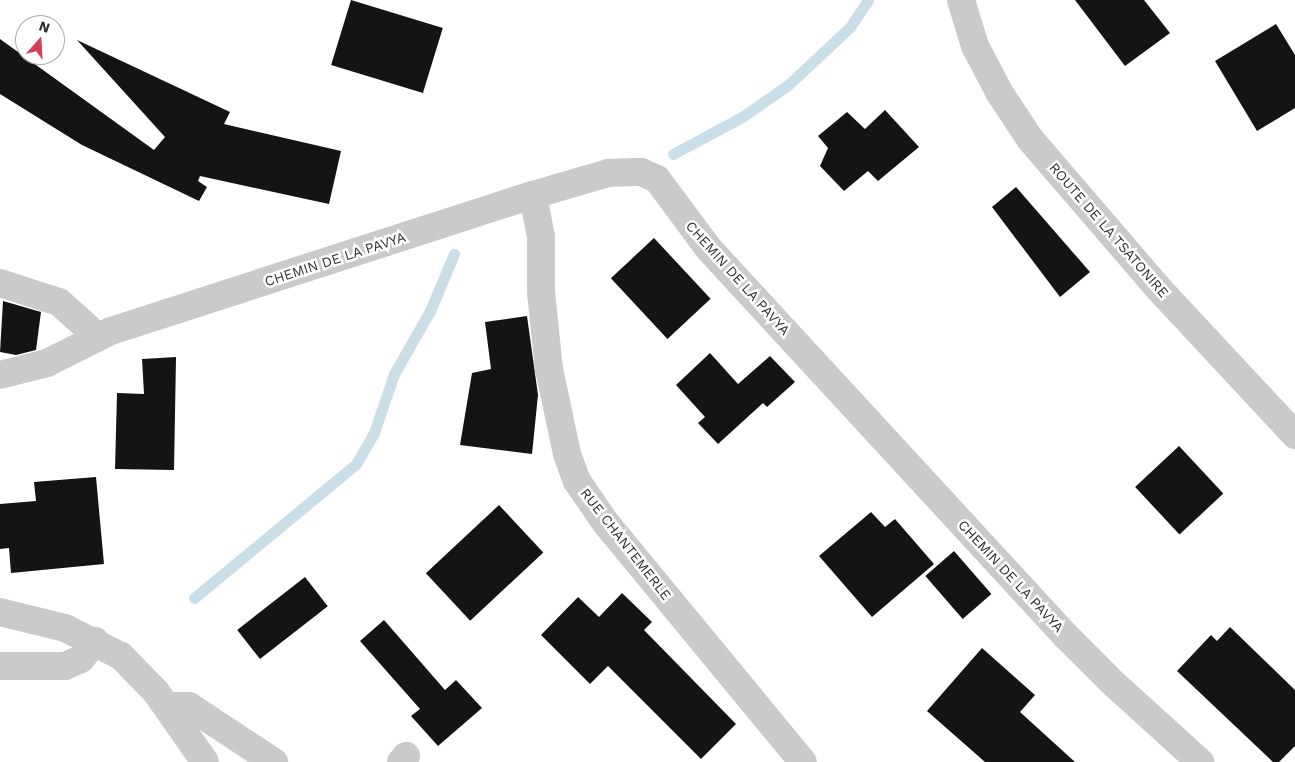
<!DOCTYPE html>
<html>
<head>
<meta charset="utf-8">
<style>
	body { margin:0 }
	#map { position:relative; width:1295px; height:762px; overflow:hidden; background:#fff; font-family:"Work Sans",sans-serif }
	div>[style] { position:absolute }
	.stream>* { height:11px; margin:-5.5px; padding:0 5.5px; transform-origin:5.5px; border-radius:5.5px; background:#c9dee7 }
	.building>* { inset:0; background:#141414; transform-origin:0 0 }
	.minor>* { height:28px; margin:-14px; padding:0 14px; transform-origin:14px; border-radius:14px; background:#cacaca }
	span { translate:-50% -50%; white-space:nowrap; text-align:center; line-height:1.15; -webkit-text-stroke:5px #fff; paint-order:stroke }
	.street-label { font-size:14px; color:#2d2d2d }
	.north { position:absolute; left:15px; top:15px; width:50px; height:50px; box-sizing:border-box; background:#fff; border:1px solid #ababab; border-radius:50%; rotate:19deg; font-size:14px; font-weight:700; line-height:20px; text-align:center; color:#2d2d2d }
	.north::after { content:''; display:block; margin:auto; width:18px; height:22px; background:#d43e56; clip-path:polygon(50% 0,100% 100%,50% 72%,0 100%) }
</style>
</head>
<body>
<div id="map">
	<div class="stream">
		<div style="left:673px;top:154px;width:78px;rotate:-28.2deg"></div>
		<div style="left:742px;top:117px;width:56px;rotate:-34.8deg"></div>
		<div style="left:788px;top:85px;width:85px;rotate:-43.1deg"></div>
		<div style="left:850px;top:27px;width:32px;rotate:-56deg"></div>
		<div style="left:194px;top:598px;width:210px;rotate:-39.6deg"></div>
		<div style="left:356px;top:464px;width:36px;rotate:-60deg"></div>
		<div style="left:374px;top:433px;width:62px;rotate:-71.3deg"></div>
		<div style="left:394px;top:374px;width:73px;rotate:-60.3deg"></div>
		<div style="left:430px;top:311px;width:62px;rotate:-67.2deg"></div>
	</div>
	<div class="building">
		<div style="left:351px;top:0;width:96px;height:68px;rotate:17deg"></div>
		<div style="clip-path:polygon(1075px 0,1144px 0,1170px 33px,1125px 66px)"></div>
		<div style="clip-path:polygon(1276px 24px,1295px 55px,1295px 108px,1257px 131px,1215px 61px)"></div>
		<div style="clip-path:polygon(0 39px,154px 150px,165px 137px,77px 40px,230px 112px,224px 124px,341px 151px,329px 204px,200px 176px,198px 181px,207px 187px,199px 201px,82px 145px,0 94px)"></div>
		<div style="clip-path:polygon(885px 110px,919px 147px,878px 181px,868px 171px,844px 191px,820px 166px,828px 148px,818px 136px,847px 112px,865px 129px)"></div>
		<div style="clip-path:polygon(1016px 187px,1090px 272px,1060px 297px,992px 207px)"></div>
		<div style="left:654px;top:238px;width:83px;height:59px;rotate:47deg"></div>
		<div style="clip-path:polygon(3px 301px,41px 312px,36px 350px,16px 355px,0 352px)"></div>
		<div style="clip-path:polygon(527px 316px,538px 395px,532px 454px,460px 445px,472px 373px,491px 369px,485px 322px)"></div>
		<div style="clip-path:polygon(710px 353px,738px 384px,770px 356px,795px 382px,767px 407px,763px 403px,718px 444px,698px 423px,705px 417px,676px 385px)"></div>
		<div style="clip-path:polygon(176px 357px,174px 470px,115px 469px,117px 393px,144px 394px,142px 359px)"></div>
		<div style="left:1179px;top:446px;width:65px;height:60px;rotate:47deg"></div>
		<div style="clip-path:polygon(96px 477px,104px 564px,11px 573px,9px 548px,0 549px,0 504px,36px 501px,34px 482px)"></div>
		<div style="left:499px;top:505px;width:65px;height:100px;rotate:47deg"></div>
		<div style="clip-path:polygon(871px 512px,885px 527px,895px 519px,934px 564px,872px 617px,819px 556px)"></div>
		<div style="left:954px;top:551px;width:57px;height:38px;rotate:49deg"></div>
		<div style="left:305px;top:577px;width:37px;height:86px;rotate:52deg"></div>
		<div style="clip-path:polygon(622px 593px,652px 622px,644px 630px,736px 724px,701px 759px,608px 666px,590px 684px,541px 635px,578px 597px,599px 617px)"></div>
		<div style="clip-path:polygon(384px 620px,445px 690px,456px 680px,482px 708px,438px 746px,411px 716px,420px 709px,360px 641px)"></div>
		<div style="clip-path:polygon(1230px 627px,1295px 690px,1295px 746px,1279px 762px,1273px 762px,1177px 671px,1211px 635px,1217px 641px)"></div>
		<div style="clip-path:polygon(982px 648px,1035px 695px,1020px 712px,1075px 762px,985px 762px,927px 711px)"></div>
	</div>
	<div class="minor">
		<div style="left:961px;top:0;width:48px;rotate:73.1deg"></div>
		<div style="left:975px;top:46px;width:52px;rotate:62.4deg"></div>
		<div style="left:999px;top:92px;width:56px;rotate:56.6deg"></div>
		<div style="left:1030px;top:139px;width:198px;rotate:49.3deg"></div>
		<div style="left:1159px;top:289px;width:200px;rotate:47deg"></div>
		<div style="left:533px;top:195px;width:43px;rotate:79.2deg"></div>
		<div style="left:541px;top:237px;width:55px;rotate:90deg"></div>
		<div style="left:541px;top:292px;width:77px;rotate:84.1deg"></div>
		<div style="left:549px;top:369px;width:87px;rotate:78deg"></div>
		<div style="left:567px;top:454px;width:29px;rotate:70deg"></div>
		<div style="left:577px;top:481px;width:50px;rotate:55.7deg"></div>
		<div style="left:605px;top:522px;width:311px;rotate:50.5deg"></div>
		<div style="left:0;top:283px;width:62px;rotate:17.9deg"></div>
		<div style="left:59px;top:302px;width:52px;rotate:41.9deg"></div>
		<div style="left:0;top:375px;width:49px;rotate:-14.3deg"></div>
		<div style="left:47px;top:363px;width:72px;rotate:-26.6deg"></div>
		<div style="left:111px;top:331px;width:443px;rotate:-17.9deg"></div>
		<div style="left:533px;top:195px;width:78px;rotate:-16.3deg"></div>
		<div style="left:608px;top:173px;width:33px;rotate:-2deg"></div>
		<div style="left:641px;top:172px;width:17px;rotate:24deg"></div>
		<div style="left:657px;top:179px;width:87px;rotate:53.4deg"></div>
		<div style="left:709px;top:249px;width:525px;rotate:47.32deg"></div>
		<div style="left:1065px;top:635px;width:68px;rotate:45deg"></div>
		<div style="left:1113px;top:683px;width:118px;rotate:42.2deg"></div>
		<div style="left:0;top:612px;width:67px;rotate:13.8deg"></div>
		<div style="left:65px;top:628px;width:63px;rotate:26.6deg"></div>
		<div style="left:121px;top:656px;width:50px;rotate:45.8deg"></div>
		<div style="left:156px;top:692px;width:85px;rotate:55deg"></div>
		<div style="left:0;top:666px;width:65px"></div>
		<div style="left:65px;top:666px;width:17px;rotate:-24deg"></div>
		<div style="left:81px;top:659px;width:23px;rotate:-52deg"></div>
		<div style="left:167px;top:706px;width:22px"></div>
		<div style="left:189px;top:706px;width:102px;rotate:33.4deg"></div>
		<div style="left:401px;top:762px;width:8px;rotate:-50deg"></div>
	</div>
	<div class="street-label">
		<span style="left:1109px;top:230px;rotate:49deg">ROUTE DE LA TSATONIRE</span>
		<span style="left:335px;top:259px;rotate:-18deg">CHEMIN DE LA PAVYA</span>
		<span style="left:738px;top:278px;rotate:48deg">CHEMIN DE LA PAVYA</span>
		<span style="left:626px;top:544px;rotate:52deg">RUE CHANTEMERLE</span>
		<span style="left:1011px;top:576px;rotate:47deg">CHEMIN DE LA PAVYA</span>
	</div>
	<div class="north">N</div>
</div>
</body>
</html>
